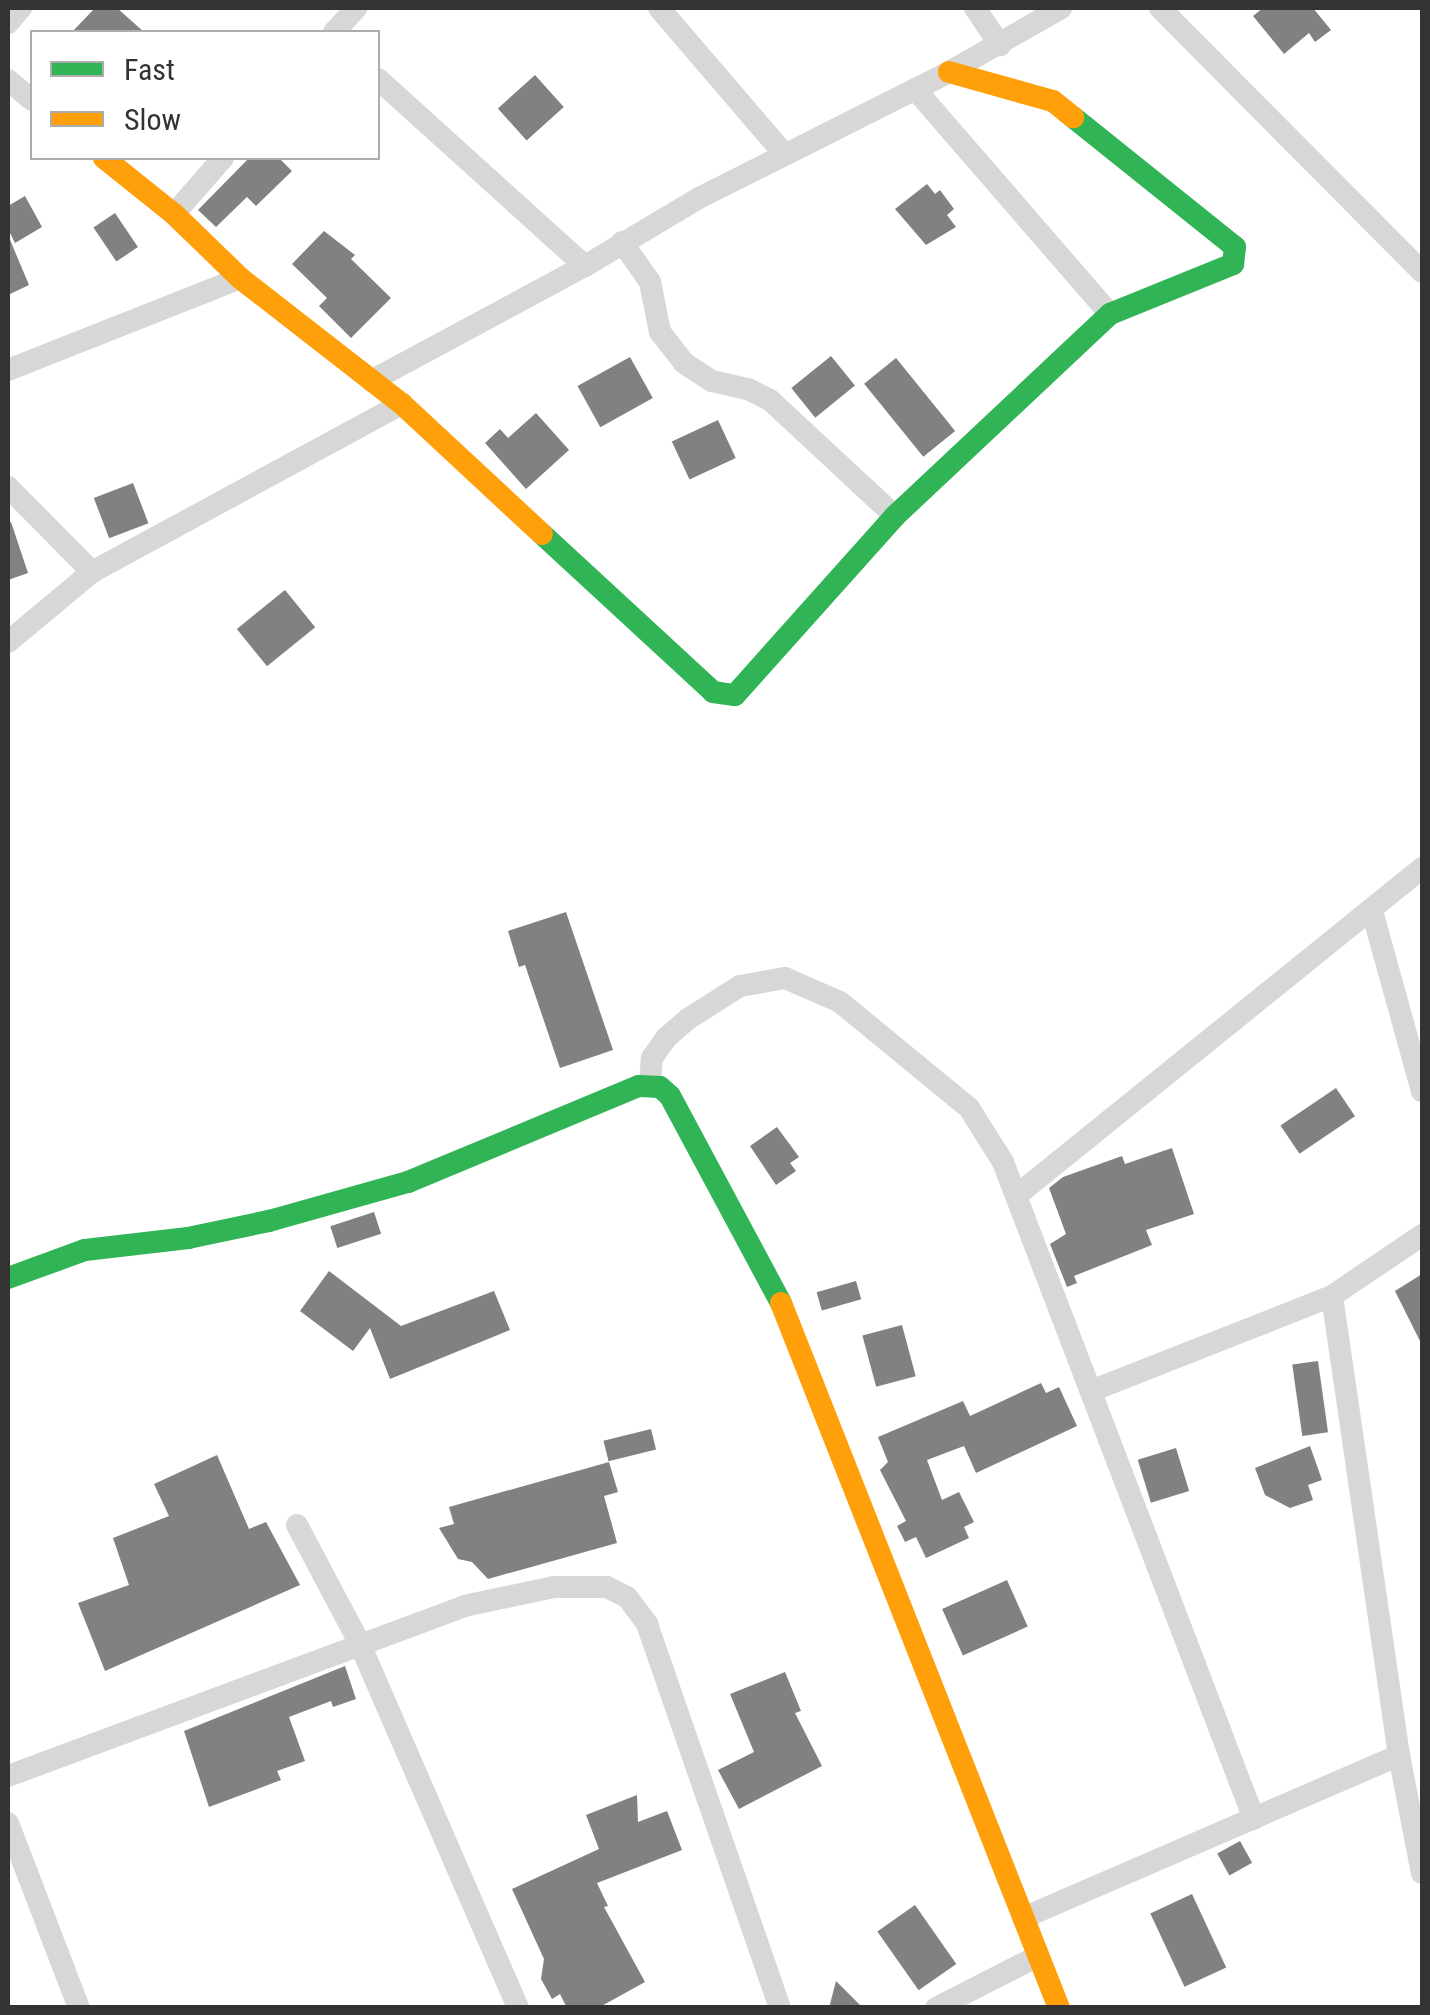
<!DOCTYPE html>
<html>
<head>
<meta charset="utf-8">
<style>
	body { margin:0 }
	#map { position:relative; width:1430px; height:2015px; overflow:hidden; background:#fff; font-family:"Roboto Condensed",sans-serif }
	div>[style] { position:absolute }
	.building>* { inset:0; background:#818181; transform-origin:0 0 }
	.street>* { height:22px; margin:-11px; padding:0 11px; transform-origin:11px; border-radius:11px; background:#d7d7d7 }
	.fast>* { height:22px; margin:-11px; padding:0 11px; transform-origin:11px; border-radius:11px; background:#30b455 }
	.slow>* { height:22px; margin:-11px; padding:0 11px; transform-origin:11px; border-radius:11px; background:#ff9f0a }
	span { translate:-50% -50%; white-space:nowrap; text-align:center; line-height:1.15; -webkit-text-stroke:10px #fff; paint-order:stroke }
	.frame { position:absolute; inset:0; border:10px solid #333; pointer-events:none }
	.legend { position:absolute; left:30px; top:30px; width:350px; height:130px; box-sizing:border-box; background:#fff; border:2px solid #adadad; margin:0; padding:12px 18px; list-style:none; font-size:30px; color:#333 }
	.legend li { display:flex; align-items:center; gap:20px; height:50px }
	.legend b { width:50px; border:2px solid #adadad }
</style>
</head>
<body>
<div id="map">
	<div class="building">
		<div style="clip-path:polygon(95px 8px,117px 8px,144px 32px,72px 32px)"></div>
		<div style="clip-path:polygon(1263px 8px,1313px 8px,1331px 30px,1315px 42px,1309px 33px,1284px 54px,1253px 16px)"></div>
		<div style="left:535px;top:75px;width:43px;height:50px;rotate:48deg"></div>
		<div style="clip-path:polygon(249px 158px,279px 158px,292px 171px,256px 206px,247px 197px,216px 227px,198px 210px)"></div>
		<div style="clip-path:polygon(927px 184px,935px 194px,940px 190px,954px 209px,947px 215px,956px 227px,926px 245px,895px 209px)"></div>
		<div style="clip-path:polygon(25px 196px,42px 227px,15px 243px,8px 229px,8px 206px)"></div>
		<div style="left:115px;top:213px;width:41px;height:26px;rotate:56deg"></div>
		<div style="clip-path:polygon(324px 231px,355px 255px,351px 259px,391px 298px,351px 338px,319px 306px,327px 298px,292px 264px)"></div>
		<div style="clip-path:polygon(8px 235px,29px 285px,8px 295px)"></div>
		<div style="left:831px;top:356px;width:38px;height:51px;rotate:51deg"></div>
		<div style="left:630px;top:357px;width:47px;height:60px;rotate:61deg"></div>
		<div style="left:896px;top:358px;width:94px;height:41px;rotate:51deg"></div>
		<div style="clip-path:polygon(536px 413px,569px 450px,526px 489px,485px 443px,500px 429px,508px 438px)"></div>
		<div style="left:718px;top:420px;width:42px;height:51px;rotate:65deg"></div>
		<div style="left:133px;top:483px;width:43px;height:42px;rotate:69deg"></div>
		<div style="clip-path:polygon(11px 522px,28px 573px,8px 580px,8px 523px)"></div>
		<div style="left:285px;top:590px;width:48px;height:62px;rotate:51deg"></div>
		<div style="clip-path:polygon(566px 912px,613px 1050px,560px 1068px,525px 965px,519px 967px,508px 931px)"></div>
		<div style="left:1336px;top:1088px;width:34px;height:67px;rotate:56deg"></div>
		<div style="clip-path:polygon(777px 1127px,799px 1157px,790px 1163px,796px 1171px,776px 1185px,750px 1146px)"></div>
		<div style="clip-path:polygon(1172px 1148px,1194px 1214px,1146px 1230px,1152px 1245px,1074px 1276px,1077px 1283px,1067px 1287px,1050px 1244px,1066px 1234px,1049px 1188px,1063px 1177px,1122px 1156px,1125px 1164px)"></div>
		<div style="left:374px;top:1212px;width:23px;height:46px;rotate:72deg"></div>
		<div style="clip-path:polygon(329px 1271px,401px 1326px,494px 1291px,510px 1330px,390px 1379px,370px 1328px,353px 1351px,300px 1311px)"></div>
		<div style="clip-path:polygon(1422px 1274px,1422px 1345px,1395px 1291px)"></div>
		<div style="left:856px;top:1281px;width:19px;height:41px;rotate:74deg"></div>
		<div style="left:902px;top:1325px;width:53px;height:41px;rotate:75deg"></div>
		<div style="left:1318px;top:1361px;width:72px;height:26px;rotate:82deg"></div>
		<div style="clip-path:polygon(1041px 1383px,1046px 1393px,1059px 1387px,1077px 1426px,976px 1473px,964px 1446px,927px 1460px,942px 1500px,959px 1492px,974px 1522px,964px 1527px,969px 1538px,926px 1558px,916px 1537px,905px 1542px,897px 1526px,906px 1521px,880px 1470px,888px 1462px,878px 1437px,963px 1401px,970px 1416px)"></div>
		<div style="left:651px;top:1429px;width:21px;height:49px;rotate:76deg"></div>
		<div style="clip-path:polygon(1310px 1446px,1322px 1480px,1308px 1485px,1313px 1500px,1290px 1508px,1265px 1495px,1255px 1468px)"></div>
		<div style="left:1176px;top:1448px;width:45px;height:40px;rotate:73deg"></div>
		<div style="clip-path:polygon(217px 1455px,249px 1529px,266px 1522px,300px 1585px,105px 1671px,78px 1603px,129px 1585px,113px 1538px,169px 1516px,154px 1484px)"></div>
		<div style="clip-path:polygon(609px 1462px,618px 1492px,604px 1496px,617px 1543px,488px 1579px,472px 1562px,458px 1559px,439px 1528px,454px 1524px,449px 1507px)"></div>
		<div style="left:1007px;top:1580px;width:51px;height:71px;rotate:66deg"></div>
		<div style="clip-path:polygon(345px 1666px,356px 1699px,333px 1707px,331px 1701px,289px 1717px,305px 1761px,277px 1771px,281px 1780px,209px 1807px,184px 1731px)"></div>
		<div style="clip-path:polygon(785px 1672px,801px 1711px,795px 1713px,822px 1766px,739px 1809px,718px 1770px,754px 1752px,730px 1694px)"></div>
		<div style="clip-path:polygon(637px 1795px,638px 1822px,667px 1811px,682px 1850px,597px 1883px,608px 1906px,604px 1907px,645px 1982px,598px 2008px,567px 2008px,560px 1994px,552px 1999px,541px 1979px,544px 1959px,512px 1889px,599px 1849px,586px 1815px)"></div>
		<div style="left:1240px;top:1841px;width:25px;height:26px;rotate:61deg"></div>
		<div style="left:1192px;top:1894px;width:81px;height:46px;rotate:65deg"></div>
		<div style="left:915px;top:1905px;width:72px;height:46px;rotate:55deg"></div>
		<div style="clip-path:polygon(836px 1981px,863px 2008px,829px 2008px)"></div>
	</div>
	<div class="street">
		<div style="left:659px;top:8px;width:192px;rotate:49.4deg"></div>
		<div style="left:975px;top:8px;width:45px;rotate:56deg"></div>
		<div style="left:1160px;top:8px;width:372px;rotate:45.2deg"></div>
		<div style="left:8px;top:23px;width:20px;rotate:-49deg"></div>
		<div style="left:334px;top:32px;width:33px;rotate:-47deg"></div>
		<div style="left:378px;top:79px;width:279px;rotate:42.1deg"></div>
		<div style="left:8px;top:80px;width:31px;rotate:40deg"></div>
		<div style="left:915px;top:89px;width:298px;rotate:49.1deg"></div>
		<div style="left:174px;top:214px;width:74px;rotate:-48.8deg"></div>
		<div style="left:622px;top:242px;width:49px;rotate:55deg"></div>
		<div style="left:650px;top:282px;width:51px;rotate:78.7deg"></div>
		<div style="left:660px;top:332px;width:39px;rotate:52deg"></div>
		<div style="left:684px;top:363px;width:33px;rotate:33deg"></div>
		<div style="left:712px;top:381px;width:37px;rotate:13deg"></div>
		<div style="left:748px;top:389px;width:25px;rotate:27deg"></div>
		<div style="left:770px;top:400px;width:171px;rotate:42.9deg"></div>
		<div style="left:8px;top:370px;width:250px;rotate:-21.6deg"></div>
		<div style="left:371px;top:381px;width:243px;rotate:-28.3deg"></div>
		<div style="left:585px;top:266px;width:133px;rotate:-30.8deg"></div>
		<div style="left:699px;top:198px;width:280px;rotate:-26.7deg"></div>
		<div style="left:949px;top:72px;width:129px;rotate:-29.7deg"></div>
		<div style="left:8px;top:487px;width:120px;rotate:45.3deg"></div>
		<div style="left:8px;top:642px;width:109px;rotate:-39.8deg"></div>
		<div style="left:92px;top:572px;width:353px;rotate:-28.5deg"></div>
		<div style="left:1372px;top:911px;width:187px;rotate:74.5deg"></div>
		<div style="left:650px;top:1084px;width:26px;rotate:-86deg"></div>
		<div style="left:652px;top:1058px;width:24px;rotate:-55deg"></div>
		<div style="left:666px;top:1038px;width:29px;rotate:-41deg"></div>
		<div style="left:688px;top:1019px;width:62px;rotate:-32.4deg"></div>
		<div style="left:740px;top:986px;width:46px;rotate:-10.1deg"></div>
		<div style="left:785px;top:978px;width:60px;rotate:23.6deg"></div>
		<div style="left:840px;top:1002px;width:167px;rotate:39.4deg"></div>
		<div style="left:969px;top:1108px;width:64px;rotate:57.8deg"></div>
		<div style="left:1003px;top:1162px;width:703px;rotate:69.09deg"></div>
		<div style="left:1016px;top:1196px;width:522px;rotate:-38.93deg"></div>
		<div style="left:1332px;top:1296px;width:464px;rotate:81.7deg"></div>
		<div style="left:1399px;top:1755px;width:120px;rotate:79deg"></div>
		<div style="left:1091px;top:1391px;width:259px;rotate:-21.5deg"></div>
		<div style="left:1332px;top:1296px;width:109px;rotate:-34.1deg"></div>
		<div style="left:297px;top:1525px;width:132px;rotate:62.1deg"></div>
		<div style="left:359px;top:1642px;width:399px;rotate:66.5deg"></div>
		<div style="left:8px;top:1776px;width:487px;rotate:-20.4deg"></div>
		<div style="left:464px;top:1606px;width:92px;rotate:-11.9deg"></div>
		<div style="left:554px;top:1587px;width:53px"></div>
		<div style="left:607px;top:1587px;width:22px;rotate:27deg"></div>
		<div style="left:627px;top:1597px;width:34px;rotate:53deg"></div>
		<div style="left:647px;top:1624px;width:406px;rotate:70.9deg"></div>
		<div style="left:8px;top:1823px;width:198px;rotate:69deg"></div>
		<div style="left:1023px;top:1918px;width:410px;rotate:-23.4deg"></div>
		<div style="left:936px;top:2008px;width:114px;rotate:-27deg"></div>
	</div>
	<div class="fast">
		<div style="left:542px;top:534px;width:233px;rotate:42.7deg"></div>
		<div style="left:713px;top:692px;width:22px;rotate:8deg"></div>
		<div style="left:735px;top:695px;width:240px;rotate:-48.2deg"></div>
		<div style="left:895px;top:516px;width:295px;rotate:-43.2deg"></div>
		<div style="left:1110px;top:314px;width:133px;rotate:-22.1deg"></div>
		<div style="left:1233px;top:264px;width:17px;rotate:-83deg"></div>
		<div style="left:1235px;top:247px;width:208px;rotate:-141.3deg"></div>
		<div style="left:8px;top:1278px;width:82px;rotate:-20deg"></div>
		<div style="left:85px;top:1250px;width:104px;rotate:-6.6deg"></div>
		<div style="left:188px;top:1238px;width:83px;rotate:-11.9deg"></div>
		<div style="left:269px;top:1221px;width:144px;rotate:-15.7deg"></div>
		<div style="left:408px;top:1182px;width:250px;rotate:-22.6deg"></div>
		<div style="left:639px;top:1086px;width:21px;rotate:3deg"></div>
		<div style="left:660px;top:1087px;width:13px;rotate:42deg"></div>
		<div style="left:670px;top:1096px;width:235px;rotate:61.8deg"></div>
	</div>
	<div class="slow">
		<div style="left:949px;top:72px;width:108px;rotate:15.6deg"></div>
		<div style="left:1053px;top:101px;width:26px;rotate:39deg"></div>
		<div style="left:104px;top:158px;width:90px;rotate:38.7deg"></div>
		<div style="left:174px;top:214px;width:92px;rotate:44.1deg"></div>
		<div style="left:240px;top:278px;width:205px;rotate:37.9deg"></div>
		<div style="left:402px;top:404px;width:191px;rotate:42.9deg"></div>
		<div style="left:781px;top:1303px;width:758px;rotate:68.48deg"></div>
	</div>
	<div class="frame"></div>
	<ul class="legend">
	<li><b style="height:12px;background:#30b455"></b>Fast</li>
	<li><b style="height:12px;background:#ff9f0a"></b>Slow</li>
	</ul>
</div>
</body>
</html>
